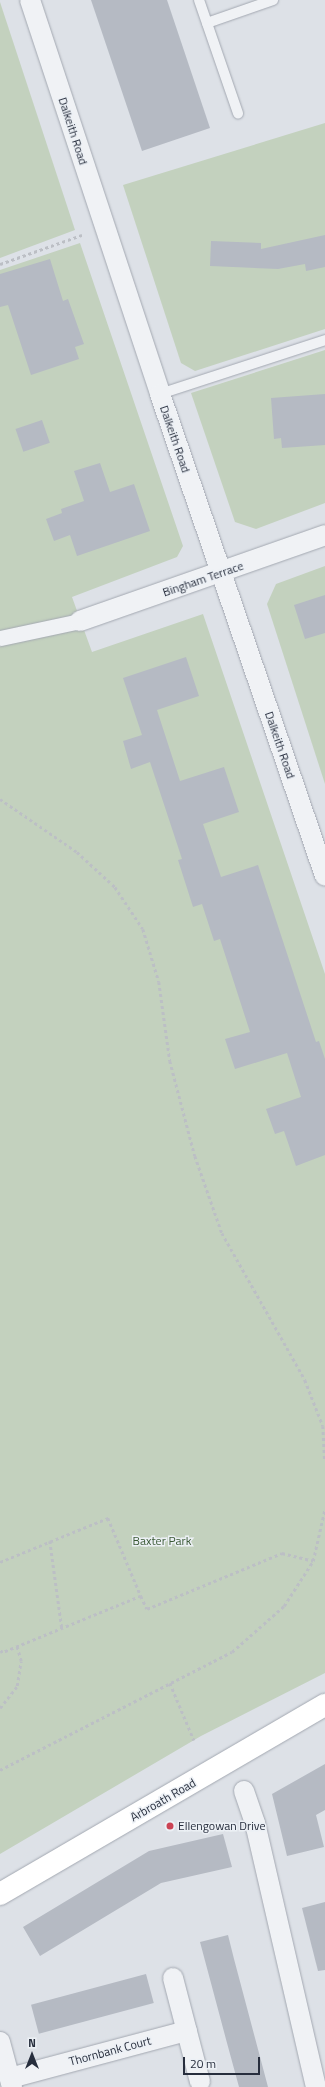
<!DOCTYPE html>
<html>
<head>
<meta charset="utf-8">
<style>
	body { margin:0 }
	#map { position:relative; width:325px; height:2087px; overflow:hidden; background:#dde1e7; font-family:"Titillium Web",sans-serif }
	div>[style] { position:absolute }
	.green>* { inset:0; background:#c3d1be }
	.building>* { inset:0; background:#b5bac3; transform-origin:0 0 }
	.path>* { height:2.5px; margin-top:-1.25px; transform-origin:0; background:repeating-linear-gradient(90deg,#bcbfc5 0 3px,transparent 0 6px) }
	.roads { filter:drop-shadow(0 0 1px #a3a8b1) drop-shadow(0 0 1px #a3a8b1) }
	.service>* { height:10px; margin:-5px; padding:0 5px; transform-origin:5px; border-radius:5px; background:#f0f2f5 }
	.pedestrian>* { height:15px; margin:-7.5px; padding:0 7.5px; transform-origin:7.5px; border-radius:7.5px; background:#f0f2f5 }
	.minor>* { height:20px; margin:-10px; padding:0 10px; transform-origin:10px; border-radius:10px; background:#f0f2f5 }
	.secondary>* { height:22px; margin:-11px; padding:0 11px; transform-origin:11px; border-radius:11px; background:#fff }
	.dots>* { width:11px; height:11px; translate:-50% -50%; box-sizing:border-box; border:2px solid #ecf0f5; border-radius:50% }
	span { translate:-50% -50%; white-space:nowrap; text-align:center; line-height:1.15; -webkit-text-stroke:3px #ecf0f5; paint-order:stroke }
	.street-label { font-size:12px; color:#272e3d }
	.park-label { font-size:12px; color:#3a5935 }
	.poi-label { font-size:12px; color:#272e3d }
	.left { translate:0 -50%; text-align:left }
	.north { position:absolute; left:12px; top:2035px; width:40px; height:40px; -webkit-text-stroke:3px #ecf0f5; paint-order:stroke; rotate:0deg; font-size:11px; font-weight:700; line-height:16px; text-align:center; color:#272e3d }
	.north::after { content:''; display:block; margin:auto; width:14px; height:18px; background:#272e3d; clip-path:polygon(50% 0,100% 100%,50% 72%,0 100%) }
	.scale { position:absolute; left:183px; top:2057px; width:77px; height:18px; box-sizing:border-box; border:2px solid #272e3d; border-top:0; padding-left:5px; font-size:12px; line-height:14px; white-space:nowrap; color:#272e3d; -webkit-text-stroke:3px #ecf0f5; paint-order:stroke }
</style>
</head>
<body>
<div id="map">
	<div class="green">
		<div style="clip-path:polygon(0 2px,75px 230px,0 258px)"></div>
		<div style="clip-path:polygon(325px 123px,325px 329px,195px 371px,181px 363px,123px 185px)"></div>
		<div style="clip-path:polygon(80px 243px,183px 546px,177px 557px,72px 597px,92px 652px,203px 614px,325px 974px,325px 1673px,201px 1736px,0 1854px,0 270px)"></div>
		<div style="clip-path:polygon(325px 350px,325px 503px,256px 529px,235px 522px,191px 393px)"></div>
		<div style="clip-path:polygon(325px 566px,325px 784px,267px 604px,276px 584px)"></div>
	</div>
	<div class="building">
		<div style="clip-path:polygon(91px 0,167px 0,210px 128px,142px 151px)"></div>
		<div style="clip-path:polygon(325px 235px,325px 267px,306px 271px,305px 264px,278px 269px,210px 266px,211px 241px,261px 243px,261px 249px)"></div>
		<div style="clip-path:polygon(50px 259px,63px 301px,68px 299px,84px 344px,75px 347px,79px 359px,31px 375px,8px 305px,0 307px,0 274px)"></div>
		<div style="clip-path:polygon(325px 394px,325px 445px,282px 448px,281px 438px,274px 439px,271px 398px)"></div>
		<div style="left:42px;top:420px;width:24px;height:28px;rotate:71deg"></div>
		<div style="clip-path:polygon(100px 463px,110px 492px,134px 484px,150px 531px,77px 556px,70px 535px,54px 541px,46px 519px,62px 513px,61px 509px,84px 501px,74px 471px)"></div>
		<div style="clip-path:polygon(325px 595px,325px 633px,305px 639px,294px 605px)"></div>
		<div style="clip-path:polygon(186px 657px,199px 696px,157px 710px,180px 781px,224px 767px,239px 812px,203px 824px,221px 877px,258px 865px,316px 1042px,319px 1041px,325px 1059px,325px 1155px,296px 1166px,284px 1131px,275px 1134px,266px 1109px,301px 1097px,287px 1053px,235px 1069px,225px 1039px,250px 1032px,220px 939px,214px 941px,202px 904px,193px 907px,178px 860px,182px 859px,150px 762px,131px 769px,123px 741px,142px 735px,123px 678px)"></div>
		<div style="clip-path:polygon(325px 1764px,325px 1810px,316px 1815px,324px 1847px,287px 1856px,272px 1794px)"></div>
		<div style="clip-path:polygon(223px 1834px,232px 1867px,161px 1883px,40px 1956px,23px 1927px,149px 1851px)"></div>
		<div style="clip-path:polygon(325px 1902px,325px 1970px,318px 1971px,302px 1908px)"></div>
		<div style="clip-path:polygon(228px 1935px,234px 1959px,268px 2087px,239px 2087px,227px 2043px,200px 1942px)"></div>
		<div style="left:146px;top:1974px;width:30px;height:119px;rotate:75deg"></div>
	</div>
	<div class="path">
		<div style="left:0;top:264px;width:87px;rotate:-19.5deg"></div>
		<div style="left:0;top:799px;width:93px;rotate:34.5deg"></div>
		<div style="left:77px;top:852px;width:52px;rotate:42.6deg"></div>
		<div style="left:115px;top:887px;width:50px;rotate:56.3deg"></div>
		<div style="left:143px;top:929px;width:55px;rotate:73.2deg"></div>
		<div style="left:159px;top:982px;width:80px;rotate:82.1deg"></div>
		<div style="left:170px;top:1061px;width:98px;rotate:75.3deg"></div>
		<div style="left:195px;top:1156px;width:82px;rotate:70.7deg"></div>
		<div style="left:222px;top:1233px;width:169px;rotate:60.5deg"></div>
		<div style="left:305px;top:1380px;width:49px;rotate:68.6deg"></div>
		<div style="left:323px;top:1426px;width:35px;rotate:87deg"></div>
		<div style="left:50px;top:1541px;width:89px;rotate:82.2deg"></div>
		<div style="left:0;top:1562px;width:117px;rotate:-22.2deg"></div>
		<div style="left:108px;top:1518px;width:85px;rotate:67.1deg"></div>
		<div style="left:141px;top:1596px;width:150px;rotate:157.7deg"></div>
		<div style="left:2px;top:1653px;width:4px;rotate:-117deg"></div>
		<div style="left:141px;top:1596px;width:14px;rotate:65deg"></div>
		<div style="left:147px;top:1609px;width:146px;rotate:-22.5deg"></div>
		<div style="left:282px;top:1553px;width:32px;rotate:14deg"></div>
		<div style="left:170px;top:1683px;width:62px;rotate:67.2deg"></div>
		<div style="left:0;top:1708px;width:28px;rotate:-52deg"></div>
		<div style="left:17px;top:1686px;width:25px;rotate:-81deg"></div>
		<div style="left:21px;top:1661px;width:15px;rotate:-106deg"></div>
		<div style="left:0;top:1770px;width:260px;rotate:-27deg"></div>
		<div style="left:232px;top:1652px;width:69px;rotate:-41.5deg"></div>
		<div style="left:284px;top:1606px;width:54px;rotate:-57.2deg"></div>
		<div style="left:313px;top:1561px;width:54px;rotate:-77.2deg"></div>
	</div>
	<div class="roads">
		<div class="service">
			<div style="left:199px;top:0;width:120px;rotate:71deg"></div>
			<div style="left:207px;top:23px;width:70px;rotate:-19.2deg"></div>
			<div style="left:160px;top:394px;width:174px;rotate:-18.1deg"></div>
		</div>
		<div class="pedestrian">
			<div style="left:0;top:638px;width:82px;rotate:-12deg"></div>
		</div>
		<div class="minor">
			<div style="left:30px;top:0;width:415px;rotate:71.7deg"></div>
			<div style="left:160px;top:394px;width:509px;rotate:71.1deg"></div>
			<div style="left:80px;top:621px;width:260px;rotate:-19.3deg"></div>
			<div style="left:244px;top:1791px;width:34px;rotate:71deg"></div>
			<div style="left:255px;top:1823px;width:271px;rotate:77deg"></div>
			<div style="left:173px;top:1978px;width:107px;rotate:75.4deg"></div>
			<div style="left:0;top:2042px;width:47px;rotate:75.1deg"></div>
			<div style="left:10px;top:2078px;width:183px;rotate:-14.9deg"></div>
		</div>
		<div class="secondary">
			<div style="left:0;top:1894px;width:376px;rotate:-30.2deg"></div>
		</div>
	</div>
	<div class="dots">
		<div style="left:170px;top:1826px;background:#cb4354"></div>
	</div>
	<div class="street-label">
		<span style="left:73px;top:131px;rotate:72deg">Dalkeith Road</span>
		<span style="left:175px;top:439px;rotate:71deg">Dalkeith Road</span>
		<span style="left:203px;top:579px;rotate:-19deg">Bingham Terrace</span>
		<span style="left:280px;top:745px;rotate:71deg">Dalkeith Road</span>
		<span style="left:163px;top:1800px;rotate:-30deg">Arbroath Road</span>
		<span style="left:110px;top:2051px;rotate:-15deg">Thornbank Court</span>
	</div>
	<div class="park-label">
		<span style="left:162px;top:1541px">Baxter Park</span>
	</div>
	<div class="poi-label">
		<span class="left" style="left:178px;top:1826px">Ellengowan Drive</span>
	</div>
	<div class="north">N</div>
	<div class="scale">20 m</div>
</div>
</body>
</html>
